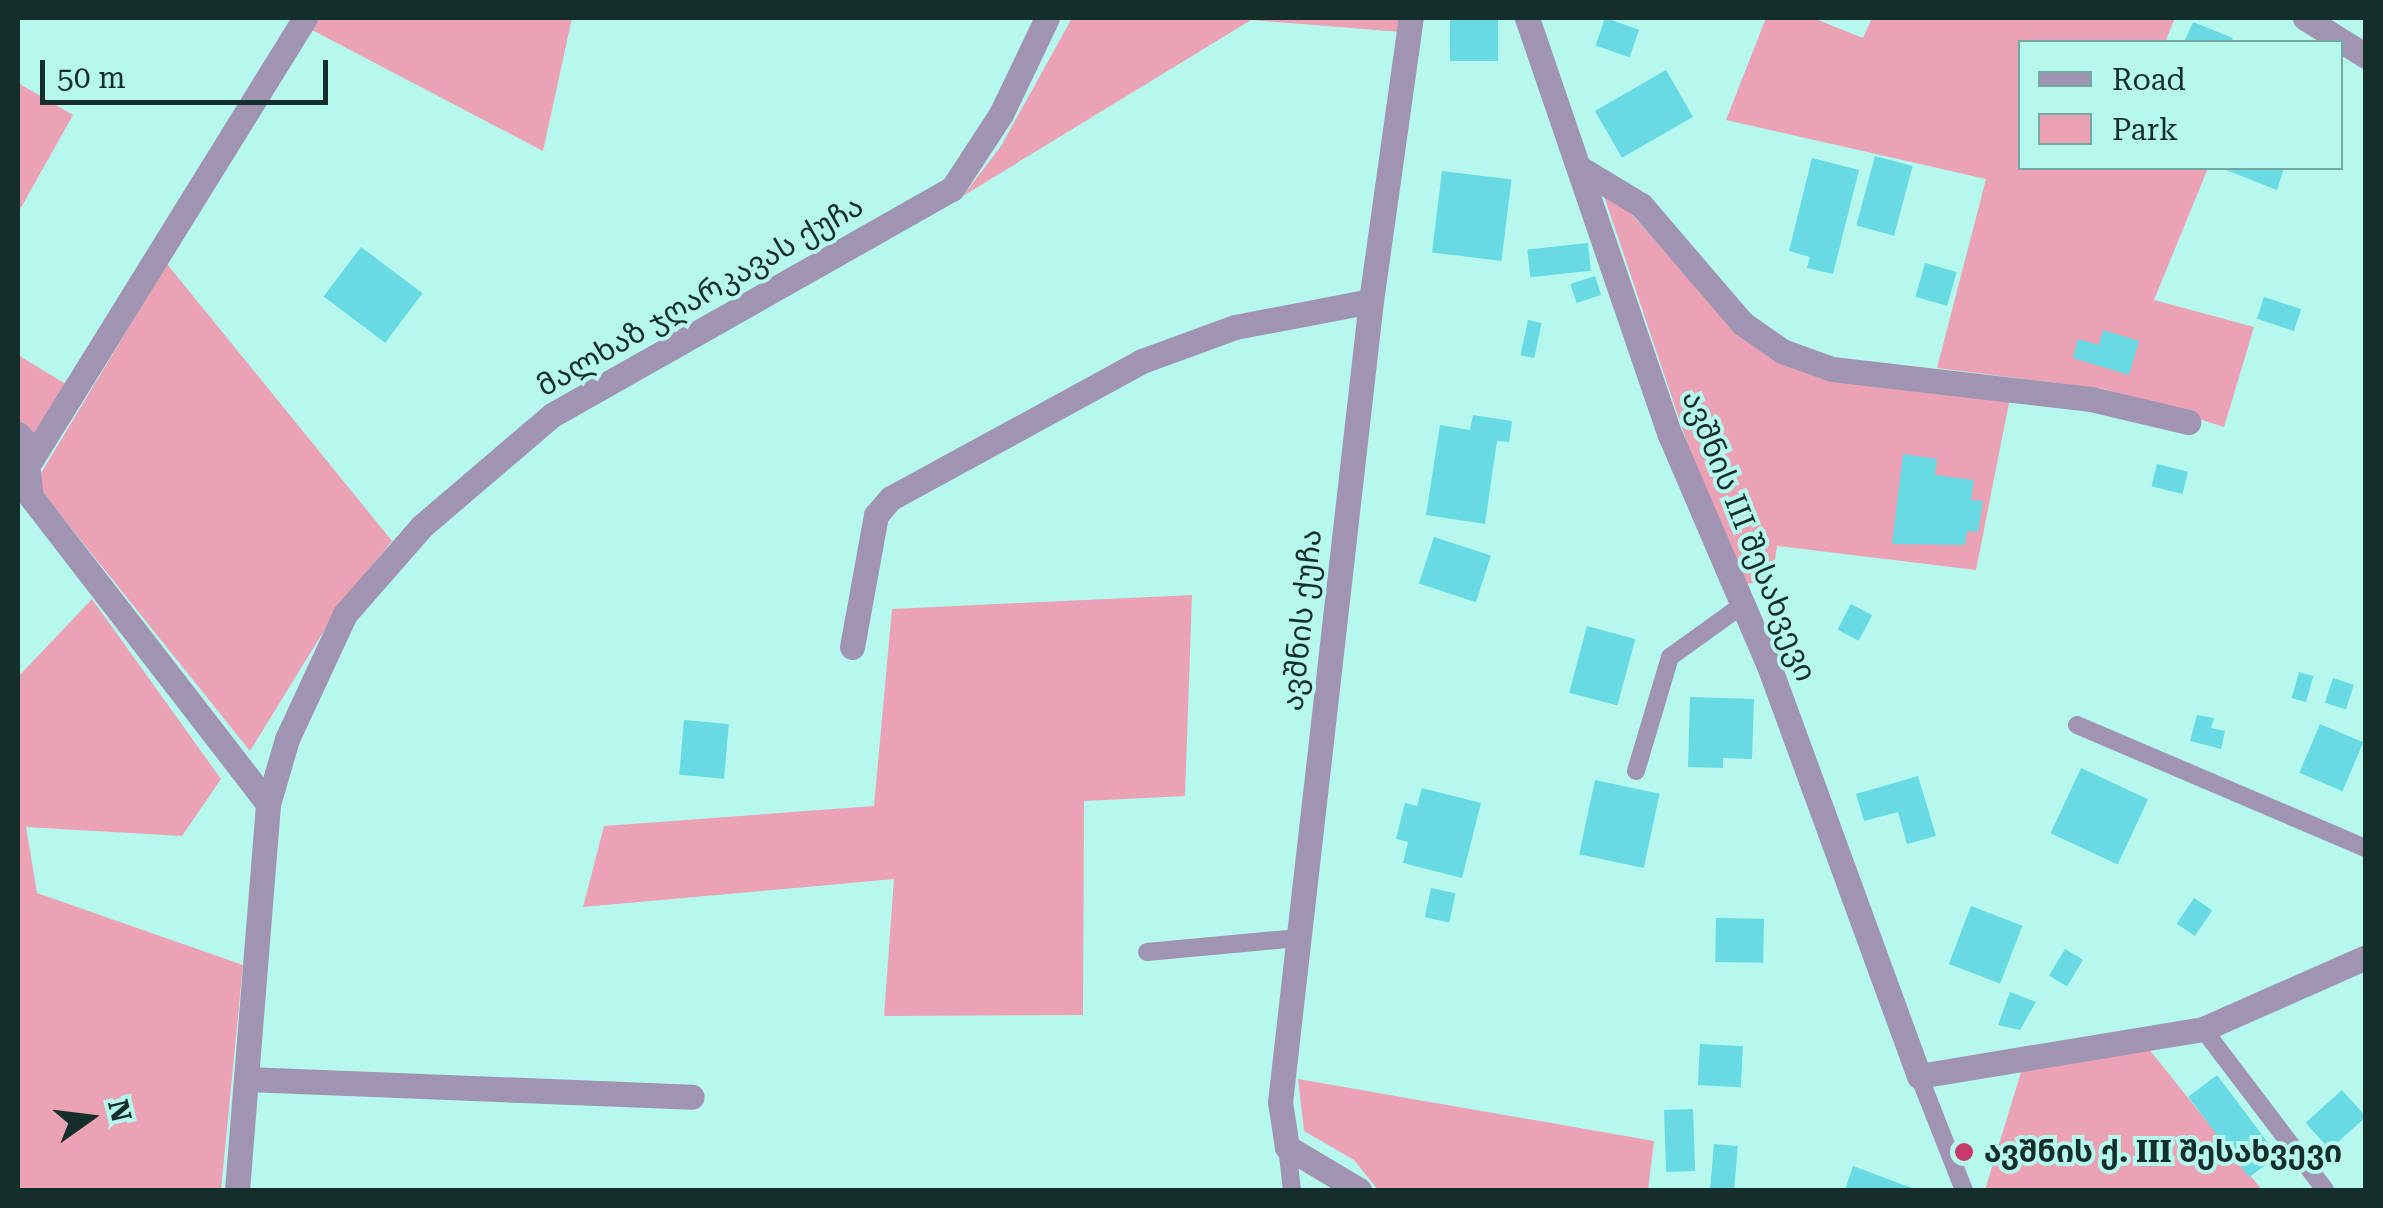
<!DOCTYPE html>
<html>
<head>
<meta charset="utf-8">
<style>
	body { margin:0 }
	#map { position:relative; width:2383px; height:1208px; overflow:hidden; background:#b6f8ed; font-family:"Roboto Serif","Noto Sans Georgian",serif }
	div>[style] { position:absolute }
	.green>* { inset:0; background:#eaa2b4 }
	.building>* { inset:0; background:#68dae4; transform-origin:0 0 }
	.lane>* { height:18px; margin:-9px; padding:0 9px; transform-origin:9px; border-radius:9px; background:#a194b3 }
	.street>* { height:25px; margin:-12.5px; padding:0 12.5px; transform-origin:12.5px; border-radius:12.5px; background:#a194b3 }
	.dots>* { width:28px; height:28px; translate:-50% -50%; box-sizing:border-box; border:5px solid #b6f8ed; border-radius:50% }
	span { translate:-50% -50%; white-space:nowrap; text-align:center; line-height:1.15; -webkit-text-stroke:8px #b6f8ed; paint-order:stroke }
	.street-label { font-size:30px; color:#142f2b }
	.poi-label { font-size:30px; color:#142f2b; font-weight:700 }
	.left { translate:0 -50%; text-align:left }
	.frame { position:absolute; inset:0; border:20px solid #142f2b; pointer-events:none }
	.legend { position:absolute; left:2018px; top:40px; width:325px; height:130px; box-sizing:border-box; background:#b6f8ed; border:2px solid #75a89f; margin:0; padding:12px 18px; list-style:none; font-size:30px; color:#142f2b }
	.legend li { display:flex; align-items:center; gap:20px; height:50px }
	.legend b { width:50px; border:2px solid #75a89f }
	.north { position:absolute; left:40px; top:1068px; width:100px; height:100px; -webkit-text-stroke:8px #b6f8ed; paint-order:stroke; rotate:76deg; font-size:28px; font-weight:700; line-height:40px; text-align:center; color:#142f2b }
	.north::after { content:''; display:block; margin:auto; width:35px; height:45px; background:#142f2b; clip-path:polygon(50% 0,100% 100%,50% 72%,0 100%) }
	.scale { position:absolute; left:40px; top:60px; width:288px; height:45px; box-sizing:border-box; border:5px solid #142f2b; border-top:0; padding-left:12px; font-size:30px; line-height:35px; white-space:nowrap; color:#142f2b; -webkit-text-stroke:8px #b6f8ed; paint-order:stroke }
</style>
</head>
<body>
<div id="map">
	<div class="green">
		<div style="clip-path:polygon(319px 18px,572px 18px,543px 151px,312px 30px)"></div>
		<div style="clip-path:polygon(1072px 18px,1402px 18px,1401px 32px,1251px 20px,963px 196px,1001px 146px)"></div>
		<div style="clip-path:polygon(1766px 18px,1813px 18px,1863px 38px,1872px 18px,2175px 18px,2165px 42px,2020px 42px,2020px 168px,2208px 168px,2154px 300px,2254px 327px,2224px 427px,2104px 389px,1937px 368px,1986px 179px,1726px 120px)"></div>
		<div style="clip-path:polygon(18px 83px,73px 115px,18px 213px)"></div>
		<div style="clip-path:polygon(1604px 196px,1627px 209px,1735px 331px,1775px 360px,1822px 379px,2010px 398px,1976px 570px,1777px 546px,1772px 581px,1745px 584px,1696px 469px)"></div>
		<div style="clip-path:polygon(167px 264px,392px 541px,338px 608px,250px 751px,35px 483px)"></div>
		<div style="clip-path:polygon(18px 355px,69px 386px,18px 461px)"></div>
		<div style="clip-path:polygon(1192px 595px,1185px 796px,1084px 801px,1083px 1015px,884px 1016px,894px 879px,583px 907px,604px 826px,874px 806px,892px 609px)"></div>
		<div style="clip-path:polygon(92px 599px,221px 779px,182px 836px,26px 827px,37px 893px,243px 965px,221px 1190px,18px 1190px,18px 677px)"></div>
		<div style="clip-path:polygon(2148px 1048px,2262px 1190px,1985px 1190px,2022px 1069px)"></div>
		<div style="clip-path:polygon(1298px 1079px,1654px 1141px,1648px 1190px,1378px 1190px,1354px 1160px,1304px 1131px)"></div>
	</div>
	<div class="building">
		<div style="left:1450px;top:18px;width:48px;height:43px"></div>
		<div style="left:1605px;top:18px;width:36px;height:29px;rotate:19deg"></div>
		<div style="clip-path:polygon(2193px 22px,2233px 38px,2231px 42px,2184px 42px)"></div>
		<div style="left:1666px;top:70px;width:54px;height:82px;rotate:60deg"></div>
		<div style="left:1875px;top:156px;width:39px;height:72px;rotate:15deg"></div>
		<div style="clip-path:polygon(1812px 158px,1859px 170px,1833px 274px,1807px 268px,1810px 257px,1789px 251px)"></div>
		<div style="clip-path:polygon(2221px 168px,2284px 168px,2277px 190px)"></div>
		<div style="left:1442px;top:171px;width:70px;height:82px;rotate:7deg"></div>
		<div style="left:1588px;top:243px;width:28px;height:61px;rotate:84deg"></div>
		<div style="left:361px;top:247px;width:77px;height:62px;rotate:37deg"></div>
		<div style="left:1925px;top:263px;width:33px;height:35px;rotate:16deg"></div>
		<div style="left:1595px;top:276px;width:20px;height:26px;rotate:72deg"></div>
		<div style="left:2264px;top:297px;width:39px;height:23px;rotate:18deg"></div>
		<div style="left:1528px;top:320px;width:14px;height:36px;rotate:12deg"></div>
		<div style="clip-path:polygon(2103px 330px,2139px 341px,2129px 375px,2073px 358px,2078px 339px,2099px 345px)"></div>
		<div style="clip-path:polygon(1473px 415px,1512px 421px,1509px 442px,1497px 441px,1485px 524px,1426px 515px,1440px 425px,1470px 430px)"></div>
		<div style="clip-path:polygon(1903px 454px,1937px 459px,1935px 475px,1974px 480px,1971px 500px,1983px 501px,1978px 532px,1967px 531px,1965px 545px,1892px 544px)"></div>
		<div style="left:2157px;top:464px;width:32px;height:23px;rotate:14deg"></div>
		<div style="left:1434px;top:537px;width:60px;height:49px;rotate:18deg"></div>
		<div style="left:1851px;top:604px;width:24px;height:29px;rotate:28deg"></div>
		<div style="left:1587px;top:626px;width:50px;height:69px;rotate:15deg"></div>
		<div style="left:2299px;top:672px;width:15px;height:27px;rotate:16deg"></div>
		<div style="left:2333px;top:678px;width:22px;height:26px;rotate:18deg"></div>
		<div style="clip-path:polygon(1690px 697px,1754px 699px,1752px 759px,1723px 758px,1723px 768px,1688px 767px)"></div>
		<div style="clip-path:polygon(2197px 715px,2214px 718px,2211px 728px,2225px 731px,2221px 749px,2190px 741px)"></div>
		<div style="left:684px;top:720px;width:45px;height:55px;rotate:5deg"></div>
		<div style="left:2320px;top:724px;width:47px;height:53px;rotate:23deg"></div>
		<div style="left:2081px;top:768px;width:74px;height:72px;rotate:25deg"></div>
		<div style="clip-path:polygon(1918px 776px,1936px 836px,1907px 844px,1898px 812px,1864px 821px,1856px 794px)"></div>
		<div style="left:1595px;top:780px;width:66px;height:76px;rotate:12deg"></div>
		<div style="clip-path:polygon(1422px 788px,1481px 803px,1462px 878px,1403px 863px,1408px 842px,1396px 839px,1405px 803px,1417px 806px)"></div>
		<div style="left:1431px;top:888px;width:25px;height:30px;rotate:12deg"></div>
		<div style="left:2194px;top:898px;width:22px;height:31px;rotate:34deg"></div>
		<div style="left:1971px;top:906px;width:55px;height:62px;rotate:21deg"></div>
		<div style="left:1716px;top:918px;width:48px;height:44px;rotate:1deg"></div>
		<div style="left:2065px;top:949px;width:21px;height:31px;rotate:31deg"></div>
		<div style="clip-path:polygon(2010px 992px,2036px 1002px,2020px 1030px,1998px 1025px)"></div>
		<div style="left:1700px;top:1044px;width:43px;height:41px;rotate:3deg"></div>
		<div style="left:2217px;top:1075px;width:101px;height:36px;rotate:53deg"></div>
		<div style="left:2342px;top:1090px;width:36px;height:49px;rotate:48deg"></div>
		<div style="left:1693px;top:1109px;width:62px;height:29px;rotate:88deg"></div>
		<div style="left:1714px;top:1144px;width:24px;height:46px;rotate:5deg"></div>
		<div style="clip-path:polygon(1853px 1166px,1912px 1188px,1911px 1190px,1845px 1190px)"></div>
	</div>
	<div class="lane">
		<div style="left:2077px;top:725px;width:314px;rotate:23.1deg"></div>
		<div style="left:1636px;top:771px;width:119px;rotate:-73.4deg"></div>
		<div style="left:1670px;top:657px;width:87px;rotate:-35.7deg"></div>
		<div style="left:1147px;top:952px;width:153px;rotate:-5.3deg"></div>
		<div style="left:2203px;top:1029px;width:202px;rotate:52.8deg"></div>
		<div style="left:1919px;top:1076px;width:123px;rotate:68.5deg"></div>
		<div style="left:1287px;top:1147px;width:43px;rotate:83.4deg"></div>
	</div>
	<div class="street">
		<div style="left:1527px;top:18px;width:441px;rotate:71.1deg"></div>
		<div style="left:1670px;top:435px;width:251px;rotate:66.8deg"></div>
		<div style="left:1769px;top:666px;width:437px;rotate:69.9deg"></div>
		<div style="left:1919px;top:1076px;width:288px;rotate:-9.4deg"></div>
		<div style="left:2203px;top:1029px;width:178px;rotate:-23.8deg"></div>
		<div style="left:2305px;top:18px;width:72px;rotate:31.9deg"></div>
		<div style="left:1583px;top:170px;width:68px;rotate:31.1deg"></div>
		<div style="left:1641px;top:205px;width:155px;rotate:49.4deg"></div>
		<div style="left:1742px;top:323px;width:49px;rotate:35deg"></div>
		<div style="left:1782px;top:351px;width:53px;rotate:19.8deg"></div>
		<div style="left:1832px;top:369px;width:261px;rotate:6.6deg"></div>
		<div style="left:2091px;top:399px;width:100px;rotate:13.3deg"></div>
		<div style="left:18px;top:434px;width:9px;rotate:49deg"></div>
		<div style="left:24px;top:441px;width:56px;rotate:82.9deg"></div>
		<div style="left:31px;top:497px;width:388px;rotate:52.3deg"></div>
		<div style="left:18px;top:481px;width:545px;rotate:-58.21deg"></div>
		<div style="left:852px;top:647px;width:134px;rotate:-79.7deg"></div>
		<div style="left:876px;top:515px;width:23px;rotate:-49deg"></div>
		<div style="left:891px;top:498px;width:286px;rotate:-28.6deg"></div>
		<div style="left:1142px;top:361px;width:99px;rotate:-20.1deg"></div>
		<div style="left:1235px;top:327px;width:138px;rotate:-10.8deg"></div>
		<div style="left:249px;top:1079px;width:443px;rotate:2.3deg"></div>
		<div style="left:237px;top:1190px;width:387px;rotate:-85.4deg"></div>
		<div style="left:268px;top:804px;width:68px;rotate:-73.7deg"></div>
		<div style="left:287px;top:739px;width:138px;rotate:-65.1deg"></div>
		<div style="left:345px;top:614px;width:117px;rotate:-48.8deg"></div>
		<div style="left:422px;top:526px;width:171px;rotate:-40.5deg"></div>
		<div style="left:552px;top:415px;width:459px;rotate:-29.5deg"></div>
		<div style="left:952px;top:189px;width:90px;rotate:-56.8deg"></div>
		<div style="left:1001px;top:114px;width:106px;rotate:-64.4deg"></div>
		<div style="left:1359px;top:1190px;width:84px;rotate:-149.2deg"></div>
		<div style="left:1287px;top:1147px;width:46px;rotate:-98.8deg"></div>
		<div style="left:1280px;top:1102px;width:806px;rotate:-83.52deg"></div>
		<div style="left:1371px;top:301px;width:286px;rotate:-82deg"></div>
	</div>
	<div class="dots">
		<div style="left:1964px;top:1152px;background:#c5396b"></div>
	</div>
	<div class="street-label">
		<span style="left:700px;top:296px;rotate:-30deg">მალხაზ ჯღარკავას ქუჩა</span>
		<span style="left:1749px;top:536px;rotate:68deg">ავშნის III შესახვევი</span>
		<span style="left:1302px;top:620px;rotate:-84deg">ავშნის ქუჩა</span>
	</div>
	<div class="poi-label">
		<span class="left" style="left:1984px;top:1152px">ავშნის ქ. III შესახვევი</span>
	</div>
	<div class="frame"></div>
	<ul class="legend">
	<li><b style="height:12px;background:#a194b3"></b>Road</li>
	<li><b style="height:28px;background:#eaa2b4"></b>Park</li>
	</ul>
	<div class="north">N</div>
	<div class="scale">50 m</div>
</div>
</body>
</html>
